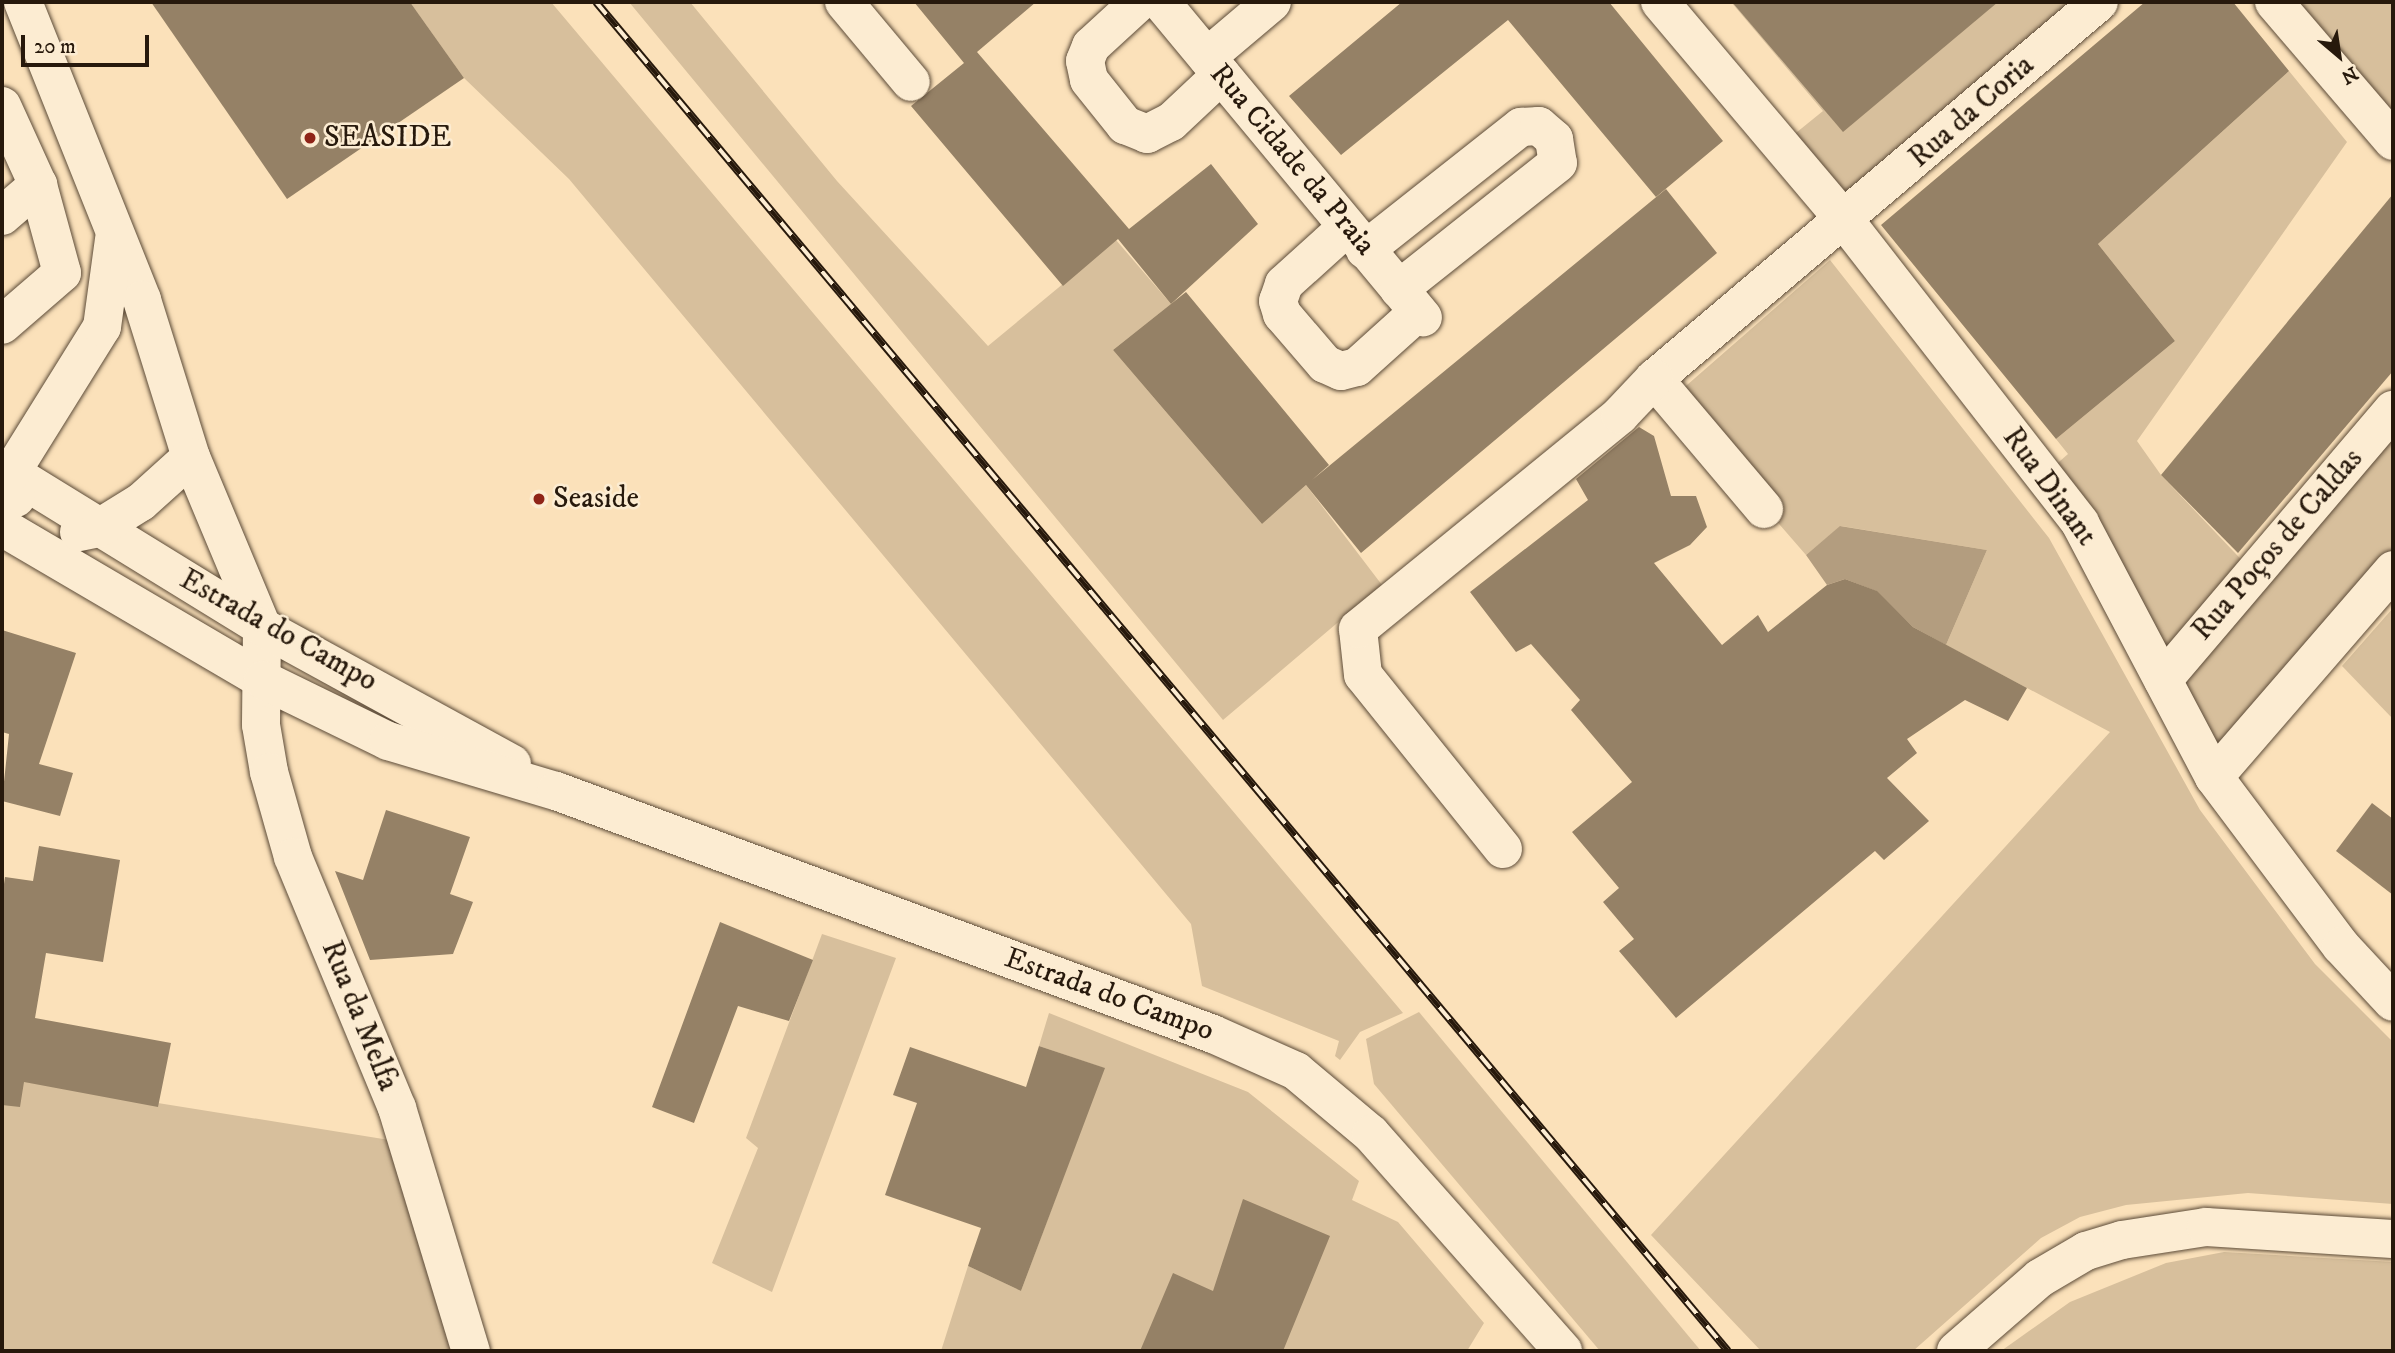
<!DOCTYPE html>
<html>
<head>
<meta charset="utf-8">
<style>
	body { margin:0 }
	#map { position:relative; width:2395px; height:1353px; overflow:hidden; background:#fbe1ba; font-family:"IM FELL DW Pica",serif }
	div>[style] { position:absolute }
	.green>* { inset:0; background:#d7bf9c }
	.water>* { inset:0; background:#b39d7f }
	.building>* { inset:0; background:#958166 }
	.roads { filter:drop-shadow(0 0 2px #5c4b38) drop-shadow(0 0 2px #5c4b38) }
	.minor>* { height:38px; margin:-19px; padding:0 19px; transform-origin:19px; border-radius:19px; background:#fcecd2 }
	.rail>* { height:8px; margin-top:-4px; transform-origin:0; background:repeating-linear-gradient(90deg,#fcecd2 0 16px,#27190c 0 32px); box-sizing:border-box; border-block:2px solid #27190c }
	.dots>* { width:19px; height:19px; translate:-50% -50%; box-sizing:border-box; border:4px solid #fcecd2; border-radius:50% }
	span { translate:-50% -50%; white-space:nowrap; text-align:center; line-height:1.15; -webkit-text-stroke:5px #fcecd2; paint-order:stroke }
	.street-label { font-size:30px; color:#27190c }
	.poi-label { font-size:30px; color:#27190c }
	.left { translate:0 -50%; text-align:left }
	.frame { position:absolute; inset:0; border:4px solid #27190c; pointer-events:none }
	.north { position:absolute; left:2304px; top:21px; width:70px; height:70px; -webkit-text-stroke:5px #fcecd2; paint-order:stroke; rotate:151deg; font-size:19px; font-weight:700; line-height:28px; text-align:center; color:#27190c }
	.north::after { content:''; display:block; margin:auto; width:24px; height:32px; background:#27190c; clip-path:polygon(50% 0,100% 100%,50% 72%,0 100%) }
	.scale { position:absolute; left:21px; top:35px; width:128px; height:32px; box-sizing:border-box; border:4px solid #27190c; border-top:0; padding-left:9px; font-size:21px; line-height:24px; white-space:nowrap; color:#27190c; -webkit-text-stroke:5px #fcecd2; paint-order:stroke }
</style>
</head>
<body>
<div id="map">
	<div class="green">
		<div style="clip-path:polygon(410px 2px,551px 2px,1403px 1013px,1360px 1032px,1340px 1060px,1335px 1056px,1339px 1041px,1202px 986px,1191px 924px,569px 179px,464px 78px)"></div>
		<div style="clip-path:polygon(629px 2px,690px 2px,837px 181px,988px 346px,1116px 240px,1171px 304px,1113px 350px,1262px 524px,1306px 485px,1382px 585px,1223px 720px)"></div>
		<div style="clip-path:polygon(1731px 2px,2099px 2px,1846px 222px,1781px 145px,1823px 111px)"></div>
		<div style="clip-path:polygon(2275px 2px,2393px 2px,2393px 141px)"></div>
		<div style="clip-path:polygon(2289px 71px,2347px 142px,2137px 441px,2161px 475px,2254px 573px,2393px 411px,2393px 570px,2214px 777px,2044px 475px,2068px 454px,2056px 439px,2175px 341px,2098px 244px)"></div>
		<div style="clip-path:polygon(1830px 260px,2049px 538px,2200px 810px,2315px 964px,2393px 1042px,2393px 1204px,2248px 1193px,2126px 1205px,2080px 1217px,2041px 1238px,1913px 1351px,1761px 1351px,1651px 1235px,2110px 732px,1946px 645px,1987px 550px,1841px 526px,1806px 555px,1671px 399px)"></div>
		<div style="clip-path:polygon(2393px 608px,2393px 719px,2342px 666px)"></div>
		<div style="clip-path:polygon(822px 934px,896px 958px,772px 1292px,712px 1263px,758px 1148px,746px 1138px)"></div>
		<div style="clip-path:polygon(1419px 1012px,1701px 1351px,1600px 1351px,1374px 1084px,1366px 1039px)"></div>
		<div style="clip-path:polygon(1049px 1013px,1248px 1092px,1359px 1181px,1352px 1200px,1398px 1222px,1484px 1323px,1467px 1351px,941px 1351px,968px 1266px,1021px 1291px,1104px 1068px,1039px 1046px)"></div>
		<div style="clip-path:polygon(2px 1078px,408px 1143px,471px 1351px,2px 1351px)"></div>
		<div style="clip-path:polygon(2224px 1252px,2393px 1262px,2393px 1351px,2001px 1351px,2070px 1302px,2166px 1263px)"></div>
	</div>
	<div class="water">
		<div style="clip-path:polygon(1840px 526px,1987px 550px,1946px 645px,1913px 627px,1876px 591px,1845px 579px,1827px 585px,1806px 555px)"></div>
	</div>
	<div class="building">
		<div style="clip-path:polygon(151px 2px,410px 2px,464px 78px,287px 199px)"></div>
		<div style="clip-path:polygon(914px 2px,1036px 2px,977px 52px,1129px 229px,1211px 164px,1258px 224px,1171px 304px,1118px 239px,1063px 286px,911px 106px,964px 63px)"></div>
		<div style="clip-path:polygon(1402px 2px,1609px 2px,1723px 141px,1656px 197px,1508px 20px,1341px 155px,1289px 96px)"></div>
		<div style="clip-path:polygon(1732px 2px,1998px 2px,1843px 132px)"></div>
		<div style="clip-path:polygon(2145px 2px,2233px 2px,2289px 71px,2098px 244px,2175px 341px,2056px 439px,1881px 225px)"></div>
		<div style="clip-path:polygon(1666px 189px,1717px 253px,1361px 553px,1306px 485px,1262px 524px,1113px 350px,1186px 292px,1329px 465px,1312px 480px)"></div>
		<div style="clip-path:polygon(2393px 194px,2393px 371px,2238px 553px,2161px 475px)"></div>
		<div style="clip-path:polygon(1639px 427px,1654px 436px,1671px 496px,1696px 496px,1707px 527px,1690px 545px,1654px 563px,1722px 645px,1758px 615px,1768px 632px,1827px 585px,1845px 579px,1877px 591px,1913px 627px,2027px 688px,2008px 721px,1965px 700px,1907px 739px,1917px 753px,1887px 778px,1929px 821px,1884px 860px,1875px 851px,1676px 1018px,1619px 951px,1634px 939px,1603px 902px,1619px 888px,1572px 832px,1632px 782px,1571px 710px,1580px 700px,1531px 644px,1516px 652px,1470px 592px,1588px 500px,1576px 479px)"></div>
		<div style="clip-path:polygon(2px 630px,76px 653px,39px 764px,73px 773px,60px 816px,2px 801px,9px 734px,2px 732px)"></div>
		<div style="clip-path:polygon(2372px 803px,2393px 819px,2393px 895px,2336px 851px)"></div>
		<div style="clip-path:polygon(386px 810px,470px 837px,450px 894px,473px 902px,453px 954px,370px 960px,335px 871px,363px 880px)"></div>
		<div style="clip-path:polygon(39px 846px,120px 860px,103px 962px,46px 953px,35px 1018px,171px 1043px,158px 1107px,24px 1082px,20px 1107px,2px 1105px,2px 898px,5px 877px,33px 881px)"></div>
		<div style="clip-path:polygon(720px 922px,813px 960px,789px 1021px,738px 1006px,694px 1123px,652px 1107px)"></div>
		<div style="clip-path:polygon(1039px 1046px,1105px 1068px,1021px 1291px,968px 1266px,981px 1228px,885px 1195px,917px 1103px,893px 1095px,910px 1047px,1026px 1087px)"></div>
		<div style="clip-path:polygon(1243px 1199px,1330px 1236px,1283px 1351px,1140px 1351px,1173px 1273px,1213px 1291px)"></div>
	</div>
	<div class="roads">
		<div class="minor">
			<div style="left:23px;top:2px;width:321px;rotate:68.2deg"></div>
			<div style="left:142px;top:300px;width:164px;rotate:72.7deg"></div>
			<div style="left:191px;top:457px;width:184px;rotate:67.3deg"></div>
			<div style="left:262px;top:627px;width:98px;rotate:90.6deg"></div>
			<div style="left:261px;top:725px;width:48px;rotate:80.3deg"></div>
			<div style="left:269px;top:772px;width:88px;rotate:74.2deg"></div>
			<div style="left:293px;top:857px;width:272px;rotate:67.5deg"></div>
			<div style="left:397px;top:1108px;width:254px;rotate:73.1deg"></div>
			<div style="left:844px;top:2px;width:104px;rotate:50.1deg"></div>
			<div style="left:1139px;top:2px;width:65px;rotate:137.5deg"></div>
			<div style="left:1091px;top:46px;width:16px;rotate:112deg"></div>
			<div style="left:1085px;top:61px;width:19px;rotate:78deg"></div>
			<div style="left:1089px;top:80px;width:58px;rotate:51.3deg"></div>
			<div style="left:1125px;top:125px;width:24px;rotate:22deg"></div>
			<div style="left:1147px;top:134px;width:27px;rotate:-27deg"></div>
			<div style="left:1171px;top:122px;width:69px;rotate:-43.2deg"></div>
			<div style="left:1161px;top:2px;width:410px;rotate:50.3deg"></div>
			<div style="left:1660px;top:2px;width:288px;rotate:49.8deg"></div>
			<div style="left:1846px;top:222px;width:381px;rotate:52.1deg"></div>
			<div style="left:2080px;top:523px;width:287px;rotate:62.2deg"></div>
			<div style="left:2214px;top:777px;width:211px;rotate:53.1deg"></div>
			<div style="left:2341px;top:946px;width:76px;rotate:47.1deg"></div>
			<div style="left:2274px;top:2px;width:183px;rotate:49.4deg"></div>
			<div style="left:1207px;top:57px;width:85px;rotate:-40.2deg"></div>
			<div style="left:2px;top:106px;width:87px;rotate:65.5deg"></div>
			<div style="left:38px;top:185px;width:91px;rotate:74.7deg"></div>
			<div style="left:62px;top:273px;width:79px;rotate:139.1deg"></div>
			<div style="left:2px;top:216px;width:48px;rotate:-40.7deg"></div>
			<div style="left:1347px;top:227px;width:85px;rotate:137.9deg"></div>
			<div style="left:1284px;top:284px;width:18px;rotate:109deg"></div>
			<div style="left:1278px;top:301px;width:14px;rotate:73deg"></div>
			<div style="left:1282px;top:314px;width:66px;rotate:49.3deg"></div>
			<div style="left:1325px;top:364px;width:17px;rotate:24deg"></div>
			<div style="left:1341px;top:371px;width:16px;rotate:-14deg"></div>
			<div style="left:1357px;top:367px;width:82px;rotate:-42deg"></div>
			<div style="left:1365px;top:250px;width:199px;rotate:-38.3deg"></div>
			<div style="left:1521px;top:127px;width:18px;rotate:-3deg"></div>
			<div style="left:1539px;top:126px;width:20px;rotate:41deg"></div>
			<div style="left:1554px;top:139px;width:24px;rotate:81deg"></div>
			<div style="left:1558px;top:163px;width:203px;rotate:141.6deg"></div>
			<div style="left:2px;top:467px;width:305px;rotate:31.6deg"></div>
			<div style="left:262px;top:627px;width:285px;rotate:28.7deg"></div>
			<div style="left:16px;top:498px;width:25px;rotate:-101deg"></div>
			<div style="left:11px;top:473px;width:172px;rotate:-58.1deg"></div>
			<div style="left:102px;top:327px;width:89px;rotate:-82.2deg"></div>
			<div style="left:1764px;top:509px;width:170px;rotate:-130.2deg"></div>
			<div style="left:1654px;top:379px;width:583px;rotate:-40.27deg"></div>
			<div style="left:2px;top:527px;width:303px;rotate:30.4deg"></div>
			<div style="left:263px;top:680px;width:139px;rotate:26deg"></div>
			<div style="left:388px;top:741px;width:175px;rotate:16.6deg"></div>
			<div style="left:556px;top:791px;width:700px;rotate:20.3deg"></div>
			<div style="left:1213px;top:1034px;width:91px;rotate:24deg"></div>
			<div style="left:1296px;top:1071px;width:98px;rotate:40deg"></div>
			<div style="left:1371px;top:1134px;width:290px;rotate:48.5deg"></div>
			<div style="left:79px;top:532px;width:20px;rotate:-11deg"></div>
			<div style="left:99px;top:528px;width:49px;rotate:-31.8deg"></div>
			<div style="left:141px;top:502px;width:67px;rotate:-42deg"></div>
			<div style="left:2163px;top:680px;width:355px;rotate:-49.6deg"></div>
			<div style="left:2214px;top:777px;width:274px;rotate:-49.1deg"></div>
			<div style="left:1503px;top:849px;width:223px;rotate:-128.8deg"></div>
			<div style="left:1363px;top:675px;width:46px;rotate:-96.2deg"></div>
			<div style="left:1358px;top:629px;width:338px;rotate:-39.2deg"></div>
			<div style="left:1620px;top:415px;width:50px;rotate:-46.6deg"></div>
			<div style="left:1956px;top:1351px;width:111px;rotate:-41deg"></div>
			<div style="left:2040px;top:1278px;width:53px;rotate:-30.4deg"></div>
			<div style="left:2086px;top:1251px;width:38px;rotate:-17deg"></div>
			<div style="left:2122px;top:1240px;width:85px;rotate:-8.8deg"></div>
			<div style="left:2206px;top:1227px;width:187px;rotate:3.7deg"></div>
		</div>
	</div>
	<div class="rail">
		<div style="left:596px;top:2px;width:1761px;rotate:50deg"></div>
	</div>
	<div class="dots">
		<div style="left:310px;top:138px;background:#8f2418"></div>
		<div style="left:539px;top:499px;background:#8f2418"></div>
	</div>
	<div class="street-label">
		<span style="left:1972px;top:112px;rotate:-41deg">Rua da Coria</span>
		<span style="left:1292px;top:160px;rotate:50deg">Rua Cidade da Praia</span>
		<span style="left:2049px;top:487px;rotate:54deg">Rua Dinant</span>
		<span style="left:2278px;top:545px;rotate:-49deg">Rua Poços de Caldas</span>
		<span style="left:278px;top:631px;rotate:29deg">Estrada do Campo</span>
		<span style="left:1109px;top:995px;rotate:20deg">Estrada do Campo</span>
		<span style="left:359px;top:1016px;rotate:68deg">Rua da Melfa</span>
	</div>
	<div class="poi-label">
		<span class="left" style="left:324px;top:138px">SEASIDE</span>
		<span class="left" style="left:553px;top:499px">Seaside</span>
	</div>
	<div class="frame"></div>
	<div class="north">N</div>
	<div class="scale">20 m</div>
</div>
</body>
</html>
